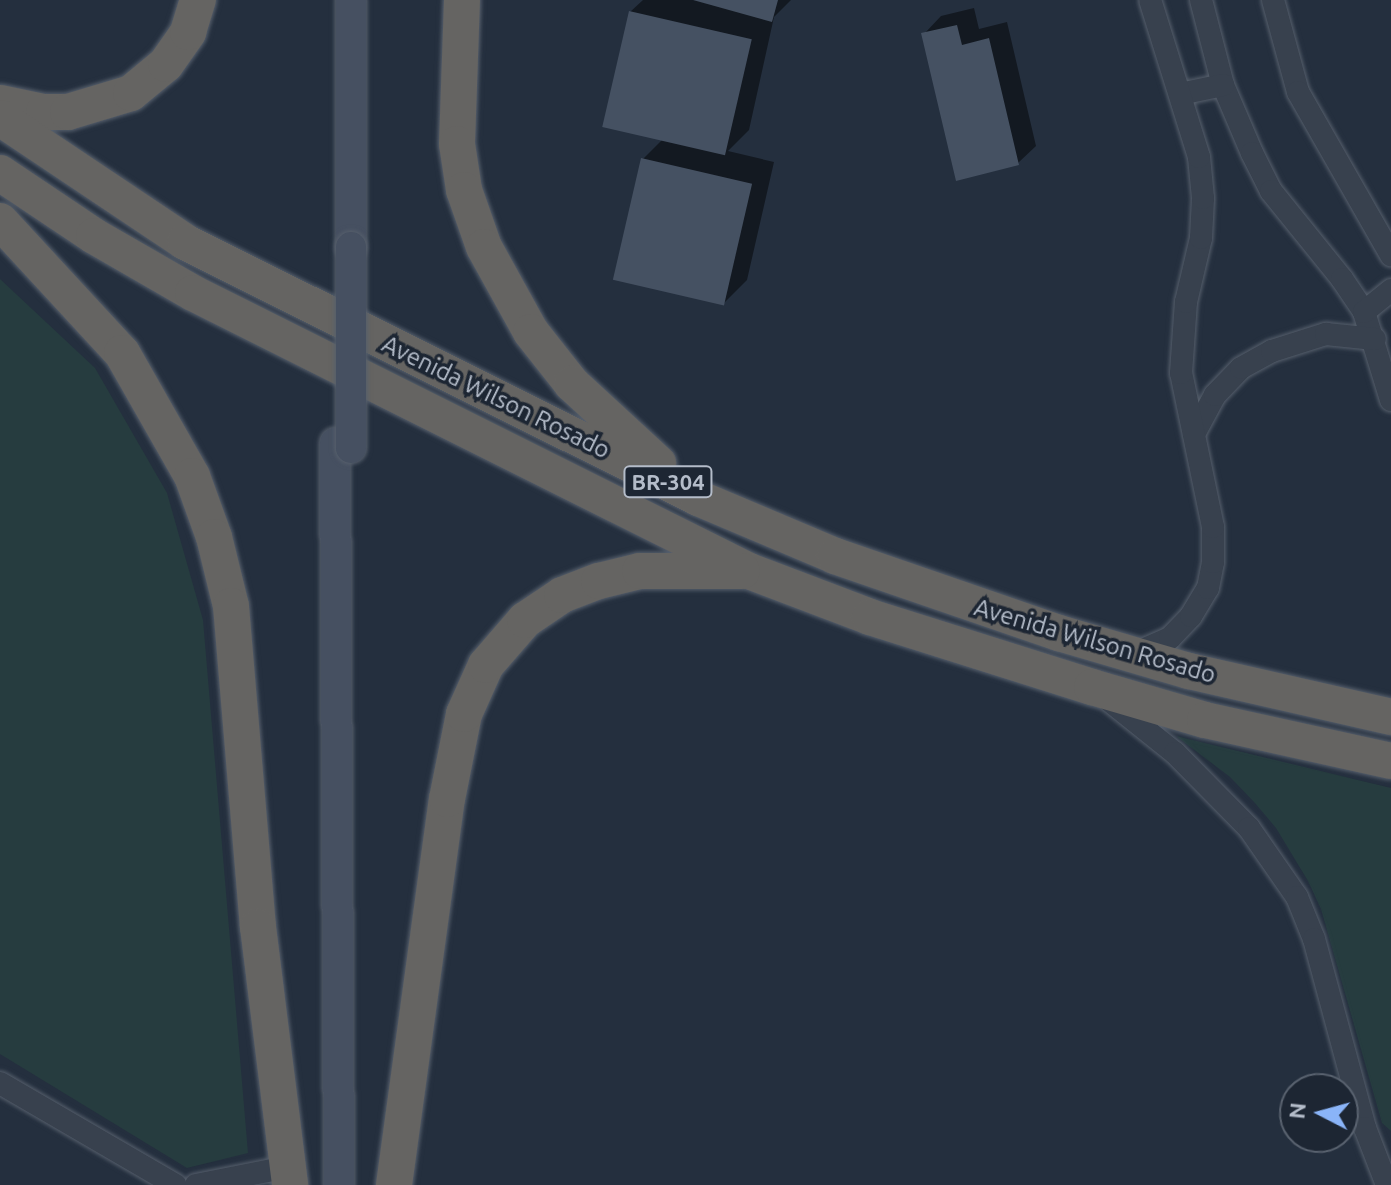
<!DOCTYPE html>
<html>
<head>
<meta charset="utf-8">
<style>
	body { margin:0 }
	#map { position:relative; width:1391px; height:1185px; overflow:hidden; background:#242f3e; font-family:Ubuntu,sans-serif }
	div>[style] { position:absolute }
	.green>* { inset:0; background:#263c3f }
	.shadow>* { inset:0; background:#0007 }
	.building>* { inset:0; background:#455162; transform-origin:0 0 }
	.roads { filter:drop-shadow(0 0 2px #565f6c) drop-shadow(0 0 2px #565f6c) }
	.minor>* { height:22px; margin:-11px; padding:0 11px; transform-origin:11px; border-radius:11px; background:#38414e }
	.secondary>* { height:30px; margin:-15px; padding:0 15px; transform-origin:15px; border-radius:15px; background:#465061 }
	.trunk>* { height:36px; margin:-18px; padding:0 18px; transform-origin:18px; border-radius:18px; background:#656462 }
	.bridges { filter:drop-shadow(0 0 2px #565f6c) drop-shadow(0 0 2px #565f6c) }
	.secondary-bridge>* { height:30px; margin:-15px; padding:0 15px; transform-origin:15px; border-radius:15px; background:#465061 }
	span { translate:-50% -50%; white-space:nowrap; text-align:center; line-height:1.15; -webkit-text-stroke:7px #1d2633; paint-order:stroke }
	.shield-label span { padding:2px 6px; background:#1d2633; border:2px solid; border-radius:6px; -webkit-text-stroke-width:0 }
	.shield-label { font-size:22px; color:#b4bcc9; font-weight:700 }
	.street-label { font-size:24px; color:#b4bcc9 }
	.north { position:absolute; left:1279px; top:1073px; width:80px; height:80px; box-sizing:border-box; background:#1d2633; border:2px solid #59626f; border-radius:50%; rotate:276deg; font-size:22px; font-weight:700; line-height:32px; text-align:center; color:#b4bcc9 }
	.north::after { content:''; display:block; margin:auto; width:28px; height:36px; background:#8ab4f8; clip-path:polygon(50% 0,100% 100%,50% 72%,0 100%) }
</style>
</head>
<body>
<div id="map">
	<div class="green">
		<div style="clip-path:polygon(0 279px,95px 368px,167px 493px,203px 620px,248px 1153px,187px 1168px,0 1054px)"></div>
		<div style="clip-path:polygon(1176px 736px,1391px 788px,1391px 1131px,1382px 1123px,1321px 909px,1308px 881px,1276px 828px,1254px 802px,1230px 777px)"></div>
	</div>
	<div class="shadow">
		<div style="clip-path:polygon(643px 0,791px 0,774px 17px,749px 130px,728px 151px,774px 162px,747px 280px,723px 304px,643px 159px,663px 139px,630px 12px)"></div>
		<div style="clip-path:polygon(974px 8px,979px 29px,1007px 22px,1036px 146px,1018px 163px,924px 34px,941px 16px)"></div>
	</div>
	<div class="building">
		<div style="clip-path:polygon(693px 0,778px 0,772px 22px)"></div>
		<div style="left:629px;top:11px;width:126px;height:119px;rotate:13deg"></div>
		<div style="clip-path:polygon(957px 25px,962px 45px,989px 38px,1019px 165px,956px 181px,921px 33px)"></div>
		<div style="left:641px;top:158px;width:114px;height:125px;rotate:13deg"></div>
	</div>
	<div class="roads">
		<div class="minor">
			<div style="left:1201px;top:0;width:88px;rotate:75.5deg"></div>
			<div style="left:1223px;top:85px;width:74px;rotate:66.9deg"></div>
			<div style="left:1252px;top:153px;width:42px;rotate:63.4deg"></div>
			<div style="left:1271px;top:191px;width:113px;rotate:51.1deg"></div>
			<div style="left:1342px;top:279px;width:40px;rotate:56deg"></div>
			<div style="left:1364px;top:312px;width:92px;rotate:72.9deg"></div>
			<div style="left:1273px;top:0;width:95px;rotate:74.8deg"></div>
			<div style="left:1298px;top:92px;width:188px;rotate:60.3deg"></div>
			<div style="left:1180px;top:94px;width:44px;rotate:-11.8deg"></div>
			<div style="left:1364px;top:312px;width:35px;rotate:-39deg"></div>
			<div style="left:1194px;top:434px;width:44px;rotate:-61.7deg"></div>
			<div style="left:1215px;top:395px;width:37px;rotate:-46deg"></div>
			<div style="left:1241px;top:368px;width:35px;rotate:-29deg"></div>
			<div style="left:1272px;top:351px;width:57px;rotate:-17.5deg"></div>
			<div style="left:1326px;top:334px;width:49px;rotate:5.8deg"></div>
			<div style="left:1131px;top:655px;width:43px;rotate:-23.6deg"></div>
			<div style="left:1170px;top:638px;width:30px;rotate:-46deg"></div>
			<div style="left:1191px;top:616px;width:33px;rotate:-59deg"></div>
			<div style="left:1208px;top:588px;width:26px;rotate:-79deg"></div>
			<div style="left:1213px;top:562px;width:35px;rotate:-90deg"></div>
			<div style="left:1213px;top:527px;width:157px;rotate:-101.7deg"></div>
			<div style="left:1181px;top:373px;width:71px;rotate:-86deg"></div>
			<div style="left:1186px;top:302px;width:66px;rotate:-76.8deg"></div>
			<div style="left:1201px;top:238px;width:40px;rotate:-87.1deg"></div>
			<div style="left:1203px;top:198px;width:41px;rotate:-95.6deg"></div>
			<div style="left:1199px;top:157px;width:164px;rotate:-107.3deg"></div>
			<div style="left:1106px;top:698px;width:88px;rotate:38.6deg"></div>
			<div style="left:1175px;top:753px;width:105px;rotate:45.4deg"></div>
			<div style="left:1249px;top:828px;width:84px;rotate:55.2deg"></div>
			<div style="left:1297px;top:897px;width:45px;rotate:68deg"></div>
			<div style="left:1314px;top:939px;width:196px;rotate:74.9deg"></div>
			<div style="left:1365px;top:1128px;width:61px;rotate:68.9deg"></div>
			<div style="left:0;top:1083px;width:203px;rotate:30.2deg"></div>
			<div style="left:196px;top:1185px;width:94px;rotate:-11.1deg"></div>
		</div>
		<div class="secondary">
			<div style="left:351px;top:247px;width:247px;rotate:-90deg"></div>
			<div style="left:335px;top:443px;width:742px;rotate:89.69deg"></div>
		</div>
		<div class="trunk">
			<div style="left:462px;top:0;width:144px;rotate:92deg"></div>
			<div style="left:457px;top:144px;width:47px;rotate:81.3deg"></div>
			<div style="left:464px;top:190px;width:60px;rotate:70.7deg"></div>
			<div style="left:484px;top:247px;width:97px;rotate:61.1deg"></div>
			<div style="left:531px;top:332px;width:66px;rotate:51.7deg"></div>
			<div style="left:572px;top:384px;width:117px;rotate:42.6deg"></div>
			<div style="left:0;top:103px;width:45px;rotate:11.6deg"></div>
			<div style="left:44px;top:112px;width:24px"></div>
			<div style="left:68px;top:112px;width:66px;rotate:-16.8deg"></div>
			<div style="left:131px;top:93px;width:45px;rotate:-39.6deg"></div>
			<div style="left:166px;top:64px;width:39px;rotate:-55deg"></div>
			<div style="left:188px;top:32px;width:34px;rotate:-73deg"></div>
			<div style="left:0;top:118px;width:223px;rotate:33.8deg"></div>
			<div style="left:185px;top:242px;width:573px;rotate:26.52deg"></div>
			<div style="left:698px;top:498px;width:149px;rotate:22.9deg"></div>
			<div style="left:835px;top:556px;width:237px;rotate:19deg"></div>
			<div style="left:1059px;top:633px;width:135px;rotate:16.3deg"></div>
			<div style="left:1189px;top:671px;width:207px;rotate:12.8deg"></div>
			<div style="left:0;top:173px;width:113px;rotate:33.8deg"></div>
			<div style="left:94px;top:236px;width:114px;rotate:29.9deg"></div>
			<div style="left:193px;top:293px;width:622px;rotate:26.57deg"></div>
			<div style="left:749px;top:571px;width:129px;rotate:20.8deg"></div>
			<div style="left:870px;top:617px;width:233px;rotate:17.5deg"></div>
			<div style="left:1092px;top:687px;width:118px;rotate:16.3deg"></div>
			<div style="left:1205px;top:720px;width:190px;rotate:12.4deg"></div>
			<div style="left:0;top:221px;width:180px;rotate:47.3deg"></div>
			<div style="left:122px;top:353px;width:142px;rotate:60.4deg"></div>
			<div style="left:192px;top:476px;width:65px;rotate:70.2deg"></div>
			<div style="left:214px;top:537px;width:71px;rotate:76.2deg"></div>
			<div style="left:231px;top:606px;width:322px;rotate:85.2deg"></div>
			<div style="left:258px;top:927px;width:260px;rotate:82.9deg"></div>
			<div style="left:394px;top:1185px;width:390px;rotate:-82.2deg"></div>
			<div style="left:447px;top:799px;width:87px;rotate:-78.7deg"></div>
			<div style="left:464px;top:714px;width:54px;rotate:-65.8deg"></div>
			<div style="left:486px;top:665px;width:60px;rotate:-49.1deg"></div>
			<div style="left:525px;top:620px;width:45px;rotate:-34deg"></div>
			<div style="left:562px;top:595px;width:40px;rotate:-21deg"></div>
			<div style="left:599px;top:581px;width:42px;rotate:-13.7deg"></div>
			<div style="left:640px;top:571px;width:102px"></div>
		</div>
	</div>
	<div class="bridges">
		<div class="secondary-bridge">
			<div style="left:351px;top:448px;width:201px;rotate:-90deg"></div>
		</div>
	</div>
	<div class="shield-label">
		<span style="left:668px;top:482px">BR-304</span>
	</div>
	<div class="street-label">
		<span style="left:496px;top:397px;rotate:26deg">Avenida Wilson Rosado</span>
		<span style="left:1095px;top:641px;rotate:16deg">Avenida Wilson Rosado</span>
	</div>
	<div class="north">N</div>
</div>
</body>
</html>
